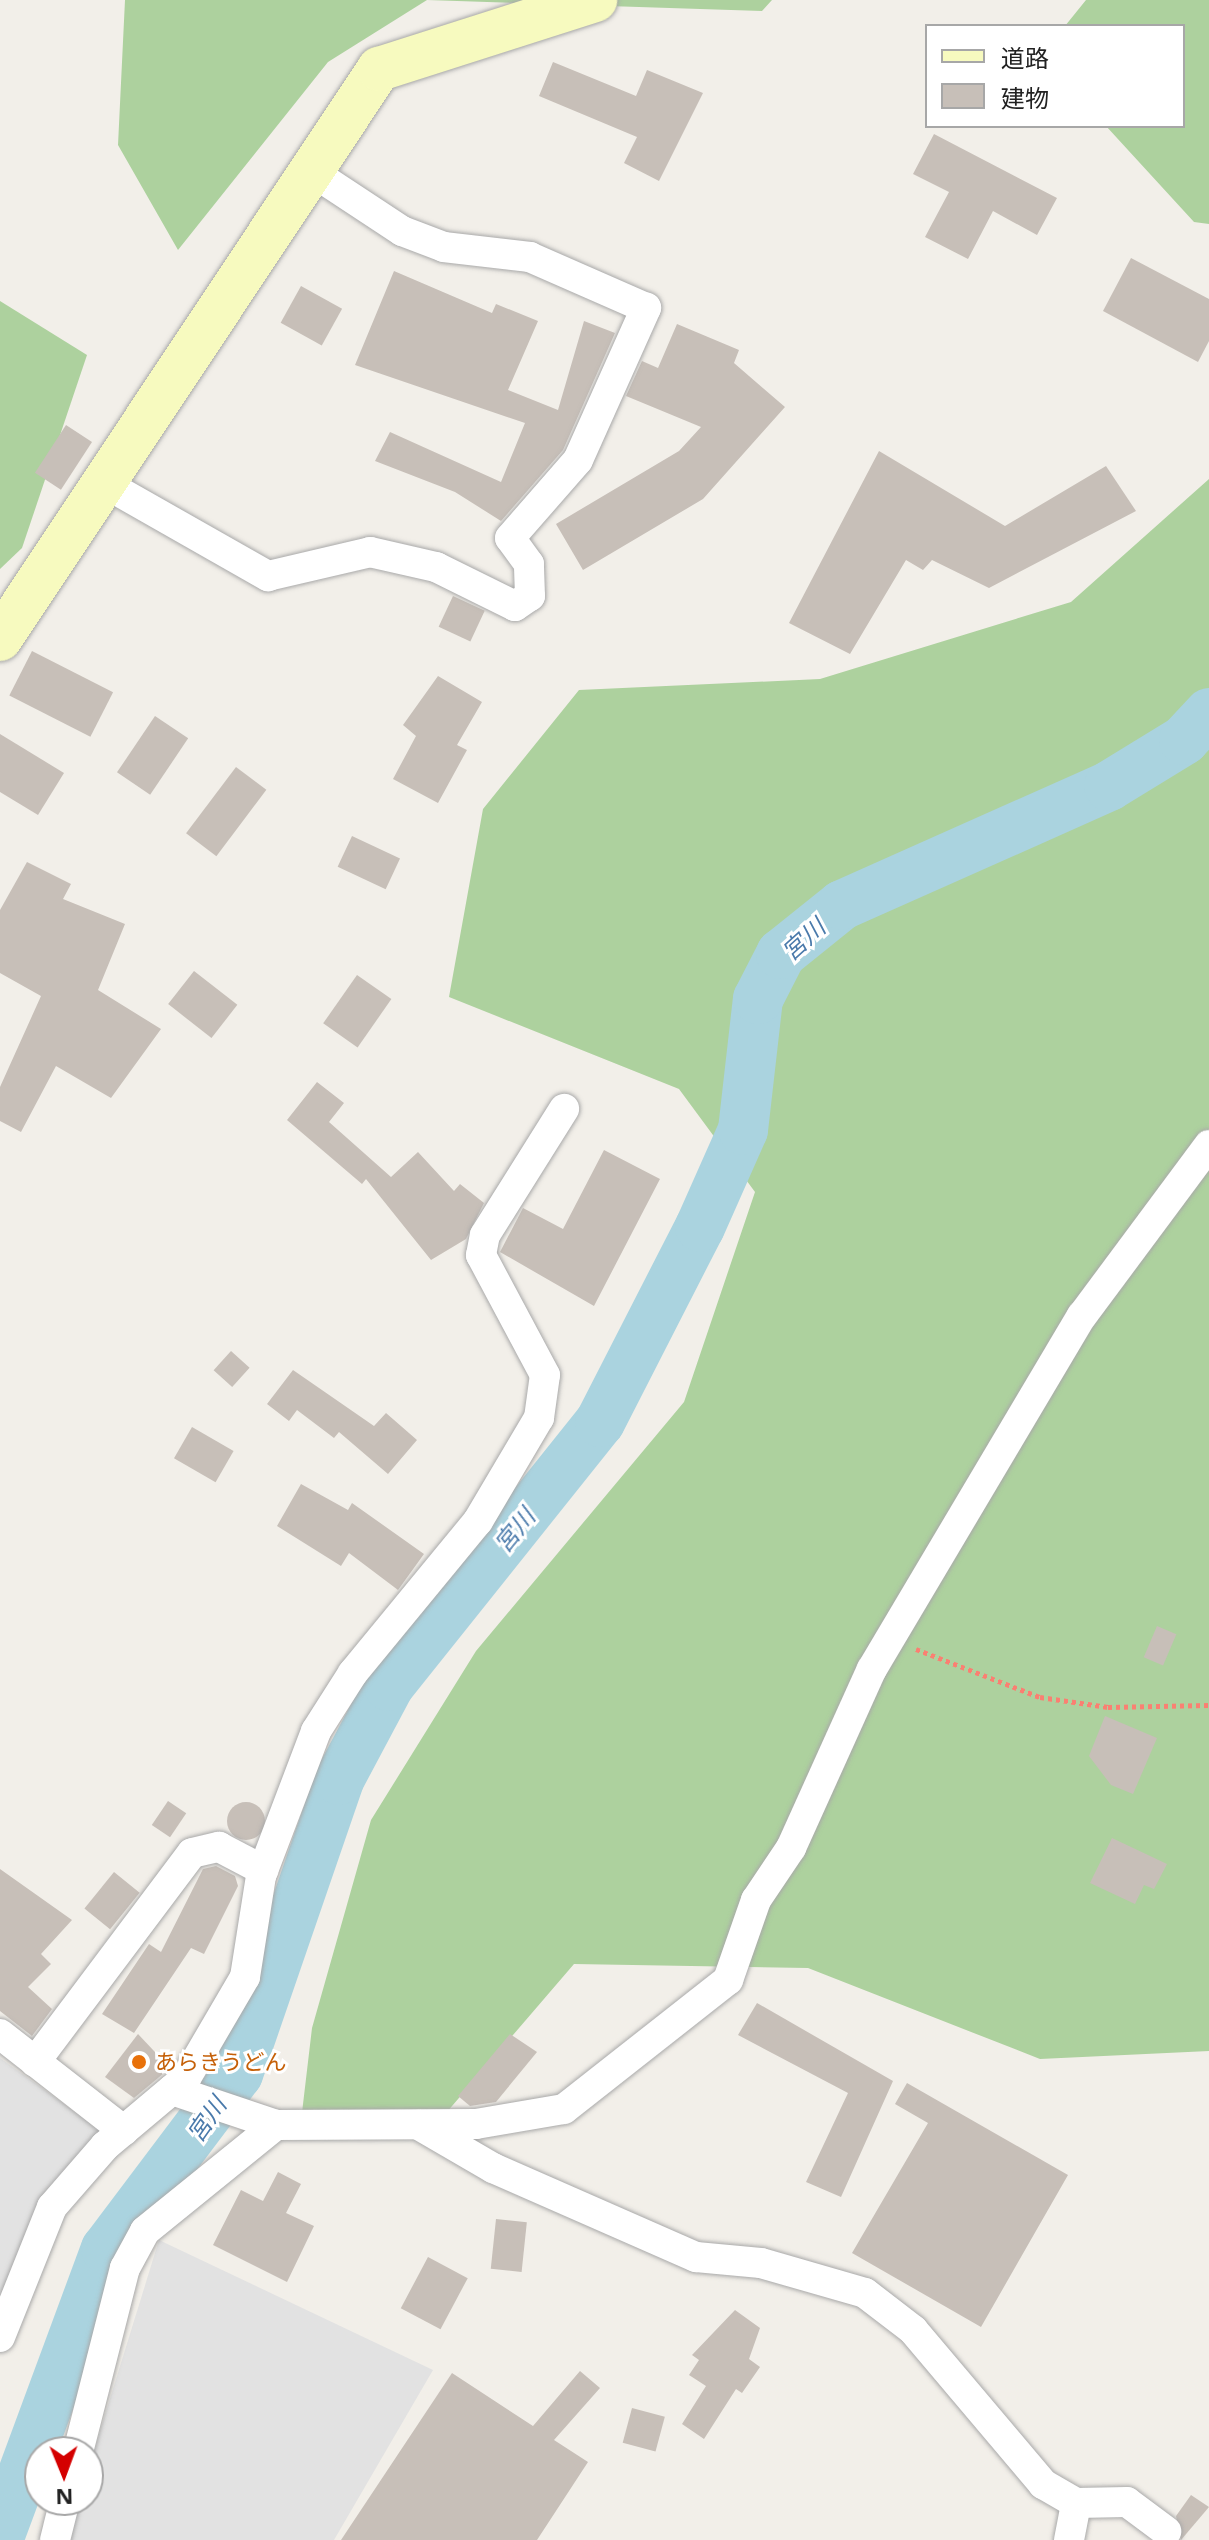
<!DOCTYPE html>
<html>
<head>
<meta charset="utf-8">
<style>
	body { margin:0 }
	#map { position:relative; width:1209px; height:2540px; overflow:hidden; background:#f2efe9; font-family:"Noto Sans","Noto Sans JP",sans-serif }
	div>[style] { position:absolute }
	.forest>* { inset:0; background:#add19e }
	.parking>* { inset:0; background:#e2e2e2 }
	.river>* { height:50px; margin:-25px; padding:0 25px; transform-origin:25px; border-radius:25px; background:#aad3df }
	.building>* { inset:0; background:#c7bfb8; transform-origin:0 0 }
	.round { border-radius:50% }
	.path>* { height:5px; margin-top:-2.5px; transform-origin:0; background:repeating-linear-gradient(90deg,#fa8072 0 4px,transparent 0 8px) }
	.roads { filter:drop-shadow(0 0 2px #a9a9a9) drop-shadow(0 0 2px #a9a9a9) }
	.street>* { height:30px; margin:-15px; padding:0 15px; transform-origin:15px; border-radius:15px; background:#fff }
	.secondary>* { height:44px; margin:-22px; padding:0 22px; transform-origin:22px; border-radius:22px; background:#f7fabf }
	.dots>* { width:22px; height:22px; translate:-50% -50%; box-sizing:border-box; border:4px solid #fff; border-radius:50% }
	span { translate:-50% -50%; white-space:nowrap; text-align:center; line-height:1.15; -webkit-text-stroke:6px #fff; paint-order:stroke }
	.food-label { font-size:22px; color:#c56008 }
	.left { translate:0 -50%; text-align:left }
	.water-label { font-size:24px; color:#4a7aab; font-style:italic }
	.legend { position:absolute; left:925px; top:24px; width:260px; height:104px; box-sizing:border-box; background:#fff; border:2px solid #a7a7a7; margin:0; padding:10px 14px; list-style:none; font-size:24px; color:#222 }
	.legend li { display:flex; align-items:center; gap:16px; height:40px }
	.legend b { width:40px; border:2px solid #a7a7a7 }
	.north { position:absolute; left:24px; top:2436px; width:80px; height:80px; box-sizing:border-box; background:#fff; border:2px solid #a7a7a7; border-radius:50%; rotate:179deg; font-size:22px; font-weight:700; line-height:32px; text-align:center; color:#222 }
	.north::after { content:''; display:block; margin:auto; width:28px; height:36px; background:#d40000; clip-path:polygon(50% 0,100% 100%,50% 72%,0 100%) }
</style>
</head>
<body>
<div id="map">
	<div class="forest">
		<div style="clip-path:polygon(125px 0,772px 0,762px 11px,427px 0,328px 62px,178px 250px,118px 145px)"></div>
		<div style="clip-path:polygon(1086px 0,1209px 0,1209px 224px,1194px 222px,1106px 126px,1183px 126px,1183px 26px,1065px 26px)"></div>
		<div style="clip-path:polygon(0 301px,87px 355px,22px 548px,0 569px)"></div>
		<div style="clip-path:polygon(1209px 479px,1209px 2051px,1040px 2059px,808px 1968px,574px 1964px,428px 2134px,299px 2138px,312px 2028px,371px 1820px,476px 1651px,684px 1402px,755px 1192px,679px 1089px,449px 997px,483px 809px,579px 690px,820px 679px,1071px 602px)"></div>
	</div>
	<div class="parking">
		<div style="clip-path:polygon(0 2058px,100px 2130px,44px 2195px,0 2302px)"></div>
		<div style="clip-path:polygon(159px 2240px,433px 2370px,334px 2540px,66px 2540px,79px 2500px,88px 2500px,88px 2470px)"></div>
	</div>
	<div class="river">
		<div style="left:0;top:2535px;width:305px;rotate:-69.7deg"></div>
		<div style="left:106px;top:2249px;width:219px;rotate:-53deg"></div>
		<div style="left:238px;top:2074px;width:311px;rotate:-71deg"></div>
		<div style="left:339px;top:1780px;width:106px;rotate:-62deg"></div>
		<div style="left:389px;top:1686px;width:338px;rotate:-51.4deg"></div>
		<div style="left:600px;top:1422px;width:219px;rotate:-62.9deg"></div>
		<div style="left:700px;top:1227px;width:106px;rotate:-66.1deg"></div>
		<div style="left:743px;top:1130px;width:132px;rotate:-83.5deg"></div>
		<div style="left:758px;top:999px;width:51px;rotate:-62.9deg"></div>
		<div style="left:781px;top:954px;width:78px;rotate:-38.8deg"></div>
		<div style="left:842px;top:905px;width:292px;rotate:-24deg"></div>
		<div style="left:1109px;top:786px;width:88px;rotate:-31.5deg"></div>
		<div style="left:1184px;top:740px;width:37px;rotate:-47deg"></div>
	</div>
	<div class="building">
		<div style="clip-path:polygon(553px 62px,636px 96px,647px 70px,703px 93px,659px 181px,624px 163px,637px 137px,539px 96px)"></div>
		<div style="clip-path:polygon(934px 134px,1057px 198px,1037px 235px,993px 211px,968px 259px,925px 237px,949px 192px,913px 174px)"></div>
		<div style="clip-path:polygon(1131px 258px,1209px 299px,1209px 341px,1198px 362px,1103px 311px)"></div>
		<div style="clip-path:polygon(394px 271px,492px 313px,496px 304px,538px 321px,508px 390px,558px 410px,584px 321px,615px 333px,563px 450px,501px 521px,455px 492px,375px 461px,390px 432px,501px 482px,525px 423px,355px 365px)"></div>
		<div style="left:301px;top:286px;width:47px;height:42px;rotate:29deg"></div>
		<div style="clip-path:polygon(677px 324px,739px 350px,734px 363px,785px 407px,703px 499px,583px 570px,556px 524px,679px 451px,701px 427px,626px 396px,642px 361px,658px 368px)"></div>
		<div style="left:66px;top:425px;width:31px;height:57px;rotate:33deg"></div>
		<div style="clip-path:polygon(879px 451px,1005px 526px,1106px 466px,1136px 511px,989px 588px,932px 560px,923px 570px,906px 560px,850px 654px,789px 623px)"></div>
		<div style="left:453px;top:596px;width:35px;height:34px;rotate:25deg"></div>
		<div style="left:32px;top:651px;width:91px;height:50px;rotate:27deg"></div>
		<div style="clip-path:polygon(438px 676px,482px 702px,457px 745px,467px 750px,438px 803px,393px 779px,416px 736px,403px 725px)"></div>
		<div style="left:155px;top:716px;width:40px;height:68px;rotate:34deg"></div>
		<div style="clip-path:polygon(0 734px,64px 773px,38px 815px,0 792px)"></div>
		<div style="left:236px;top:767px;width:38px;height:83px;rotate:37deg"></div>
		<div style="left:352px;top:836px;width:53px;height:34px;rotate:25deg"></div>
		<div style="clip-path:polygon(27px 862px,71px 884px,63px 899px,125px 924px,98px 990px,161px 1029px,111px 1098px,56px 1066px,21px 1132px,0 1121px,0 1087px,41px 996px,0 973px,0 910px)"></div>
		<div style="left:194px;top:971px;width:55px;height:42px;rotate:38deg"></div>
		<div style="left:357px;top:975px;width:42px;height:59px;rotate:35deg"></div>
		<div style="clip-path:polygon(317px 1082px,344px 1103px,329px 1122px,391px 1177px,418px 1152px,454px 1191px,460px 1184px,484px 1203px,466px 1239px,431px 1260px,366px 1179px,362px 1184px,287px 1120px)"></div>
		<div style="clip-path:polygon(604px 1150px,660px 1179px,594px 1306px,500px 1252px,523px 1208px,563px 1229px)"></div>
		<div style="left:231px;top:1351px;width:25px;height:26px;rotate:42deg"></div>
		<div style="clip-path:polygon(293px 1370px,374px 1426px,386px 1413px,417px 1440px,388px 1474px,339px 1432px,334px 1438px,297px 1410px,289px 1421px,267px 1404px)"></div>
		<div style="left:192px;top:1427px;width:48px;height:36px;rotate:30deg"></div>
		<div style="clip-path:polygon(301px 1484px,348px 1510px,352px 1503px,424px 1554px,398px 1590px,349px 1553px,341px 1566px,277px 1526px)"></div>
		<div style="left:1157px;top:1626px;width:21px;height:34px;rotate:23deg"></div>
		<div style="clip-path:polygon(1105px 1716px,1157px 1738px,1133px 1794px,1111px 1785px,1089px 1756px)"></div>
		<div style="left:168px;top:1801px;width:22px;height:29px;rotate:34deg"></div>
		<div class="round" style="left:227px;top:1802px;width:38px;height:38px"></div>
		<div style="clip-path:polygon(1112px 1838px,1167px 1864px,1154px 1889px,1144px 1885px,1135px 1904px,1090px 1883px)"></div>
		<div style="clip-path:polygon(216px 1866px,235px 1876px,238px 1886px,204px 1954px,191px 1948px,134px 2033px,102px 2014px,149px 1944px,161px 1952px,203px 1869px)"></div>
		<div style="clip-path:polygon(0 1869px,72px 1920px,41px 1954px,51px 1964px,28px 1987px,52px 2009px,32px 2036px,0 2011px)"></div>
		<div style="left:114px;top:1872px;width:33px;height:47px;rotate:39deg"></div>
		<div style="clip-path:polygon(757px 2003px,893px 2081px,841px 2197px,806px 2182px,848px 2093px,738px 2035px)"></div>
		<div style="clip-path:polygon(138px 2034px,170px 2068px,134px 2098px,105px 2077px)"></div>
		<div style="clip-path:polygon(510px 2034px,537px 2052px,496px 2102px,470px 2106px,458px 2096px)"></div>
		<div style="clip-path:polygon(907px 2083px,1068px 2175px,981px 2327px,852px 2253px,928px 2123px,895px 2104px)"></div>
		<div style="clip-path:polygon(278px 2172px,301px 2184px,286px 2213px,314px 2226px,287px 2282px,213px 2245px,241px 2190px,263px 2201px)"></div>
		<div style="left:496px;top:2219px;width:31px;height:50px;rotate:6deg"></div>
		<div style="left:428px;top:2257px;width:45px;height:58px;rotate:28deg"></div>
		<div style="clip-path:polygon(735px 2310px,760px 2328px,749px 2359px,760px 2367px,742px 2393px,736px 2389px,704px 2439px,682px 2424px,706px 2386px,689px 2375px,699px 2360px,692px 2355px)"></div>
		<div style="clip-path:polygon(580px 2371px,600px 2388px,554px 2440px,588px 2462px,537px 2540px,341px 2540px,452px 2373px,533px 2426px)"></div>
		<div style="left:632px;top:2408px;width:34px;height:36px;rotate:15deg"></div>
		<div style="clip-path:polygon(1191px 2495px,1209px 2507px,1181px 2540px,1176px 2516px)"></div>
	</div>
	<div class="path">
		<div style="left:916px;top:1649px;width:133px;rotate:21.2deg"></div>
		<div style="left:1040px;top:1697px;width:69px;rotate:8.4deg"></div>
		<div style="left:1108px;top:1707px;width:101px;rotate:-1.1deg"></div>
	</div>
	<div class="roads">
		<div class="street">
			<div style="left:104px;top:483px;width:189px;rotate:29.6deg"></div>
			<div style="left:268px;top:576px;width:105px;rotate:-13.2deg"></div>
			<div style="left:370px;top:552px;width:68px;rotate:12.8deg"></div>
			<div style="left:436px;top:567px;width:88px;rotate:26.3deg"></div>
			<div style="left:515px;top:606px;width:18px;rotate:-34deg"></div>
			<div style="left:530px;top:596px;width:32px;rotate:-92deg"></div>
			<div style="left:529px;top:564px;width:32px;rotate:-126deg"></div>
			<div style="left:510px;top:538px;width:103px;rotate:-48.9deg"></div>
			<div style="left:578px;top:460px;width:167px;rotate:-65.9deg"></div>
			<div style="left:646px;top:308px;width:127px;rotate:-156.3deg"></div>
			<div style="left:530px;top:257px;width:87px;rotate:-173.4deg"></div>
			<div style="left:444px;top:247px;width:45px;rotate:-159.1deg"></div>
			<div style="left:402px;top:231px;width:109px;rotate:-146.6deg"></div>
			<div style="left:0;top:2034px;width:157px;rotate:38deg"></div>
			<div style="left:35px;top:2062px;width:261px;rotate:-53.1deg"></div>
			<div style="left:192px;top:1853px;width:28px;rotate:-13deg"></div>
			<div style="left:219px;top:1847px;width:50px;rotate:27.6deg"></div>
			<div style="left:172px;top:2090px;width:110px;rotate:18.6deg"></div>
			<div style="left:419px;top:2125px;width:86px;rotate:30.2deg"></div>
			<div style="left:493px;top:2168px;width:222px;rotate:23.7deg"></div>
			<div style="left:696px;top:2257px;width:65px;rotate:5.3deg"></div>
			<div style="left:761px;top:2263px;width:108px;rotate:16.1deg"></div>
			<div style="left:865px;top:2293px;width:61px;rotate:37.6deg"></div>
			<div style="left:913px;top:2330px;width:202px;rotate:49.8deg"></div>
			<div style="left:1043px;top:2484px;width:38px;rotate:30deg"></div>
			<div style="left:1076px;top:2503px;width:51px;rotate:-1.1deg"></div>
			<div style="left:1127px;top:2502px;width:49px;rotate:36.6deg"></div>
			<div style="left:0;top:2337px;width:140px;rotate:-68.2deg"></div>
			<div style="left:52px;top:2207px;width:81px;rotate:-49deg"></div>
			<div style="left:105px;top:2146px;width:106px;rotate:-40deg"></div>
			<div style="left:186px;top:2078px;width:117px;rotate:-59.7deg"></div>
			<div style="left:245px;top:1977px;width:102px;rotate:-81deg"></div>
			<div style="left:261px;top:1876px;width:155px;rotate:-69.2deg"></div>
			<div style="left:316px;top:1731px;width:69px;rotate:-57.5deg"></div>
			<div style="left:353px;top:1673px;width:197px;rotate:-50.6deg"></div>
			<div style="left:478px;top:1521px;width:120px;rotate:-59.4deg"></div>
			<div style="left:539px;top:1418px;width:43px;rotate:-82.1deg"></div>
			<div style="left:545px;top:1375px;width:136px;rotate:-118.1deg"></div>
			<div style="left:481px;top:1255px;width:20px;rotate:-79deg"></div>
			<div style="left:485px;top:1235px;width:149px;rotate:-57.9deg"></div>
			<div style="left:78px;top:2452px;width:190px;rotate:-75.7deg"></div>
			<div style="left:125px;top:2268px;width:42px;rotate:-61.6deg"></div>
			<div style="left:145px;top:2231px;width:169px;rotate:-39deg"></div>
			<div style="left:276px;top:2125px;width:200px;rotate:-0.3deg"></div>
			<div style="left:476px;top:2124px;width:89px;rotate:-9.7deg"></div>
			<div style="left:564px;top:2109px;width:209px;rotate:-38.2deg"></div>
			<div style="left:728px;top:1980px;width:85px;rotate:-70.7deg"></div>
			<div style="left:756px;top:1900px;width:63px;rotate:-56.1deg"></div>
			<div style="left:791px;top:1848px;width:196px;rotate:-65.7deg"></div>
			<div style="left:872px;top:1669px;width:411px;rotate:-59.3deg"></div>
			<div style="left:1082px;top:1316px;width:213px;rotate:-53.4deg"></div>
			<div style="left:55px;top:2540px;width:41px;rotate:-76deg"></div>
			<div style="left:1069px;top:2540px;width:38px;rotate:-79deg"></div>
		</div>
		<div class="secondary">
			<div style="left:0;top:639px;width:685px;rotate:-56.38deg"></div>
			<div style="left:379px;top:69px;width:227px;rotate:-17.7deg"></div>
		</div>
	</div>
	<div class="dots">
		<div style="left:139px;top:2062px;background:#e8710a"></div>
	</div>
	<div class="food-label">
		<span class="left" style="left:155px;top:2062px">あらきうどん</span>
	</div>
	<div class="water-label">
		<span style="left:803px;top:939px;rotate:-42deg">宮川</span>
		<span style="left:514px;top:1530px;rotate:-51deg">宮川</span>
		<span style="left:206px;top:2119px;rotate:-55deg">宮川</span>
	</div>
	<ul class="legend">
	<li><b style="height:10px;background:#f7fabf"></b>道路</li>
	<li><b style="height:22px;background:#c7bfb8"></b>建物</li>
	</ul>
	<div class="north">N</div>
</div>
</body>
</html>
